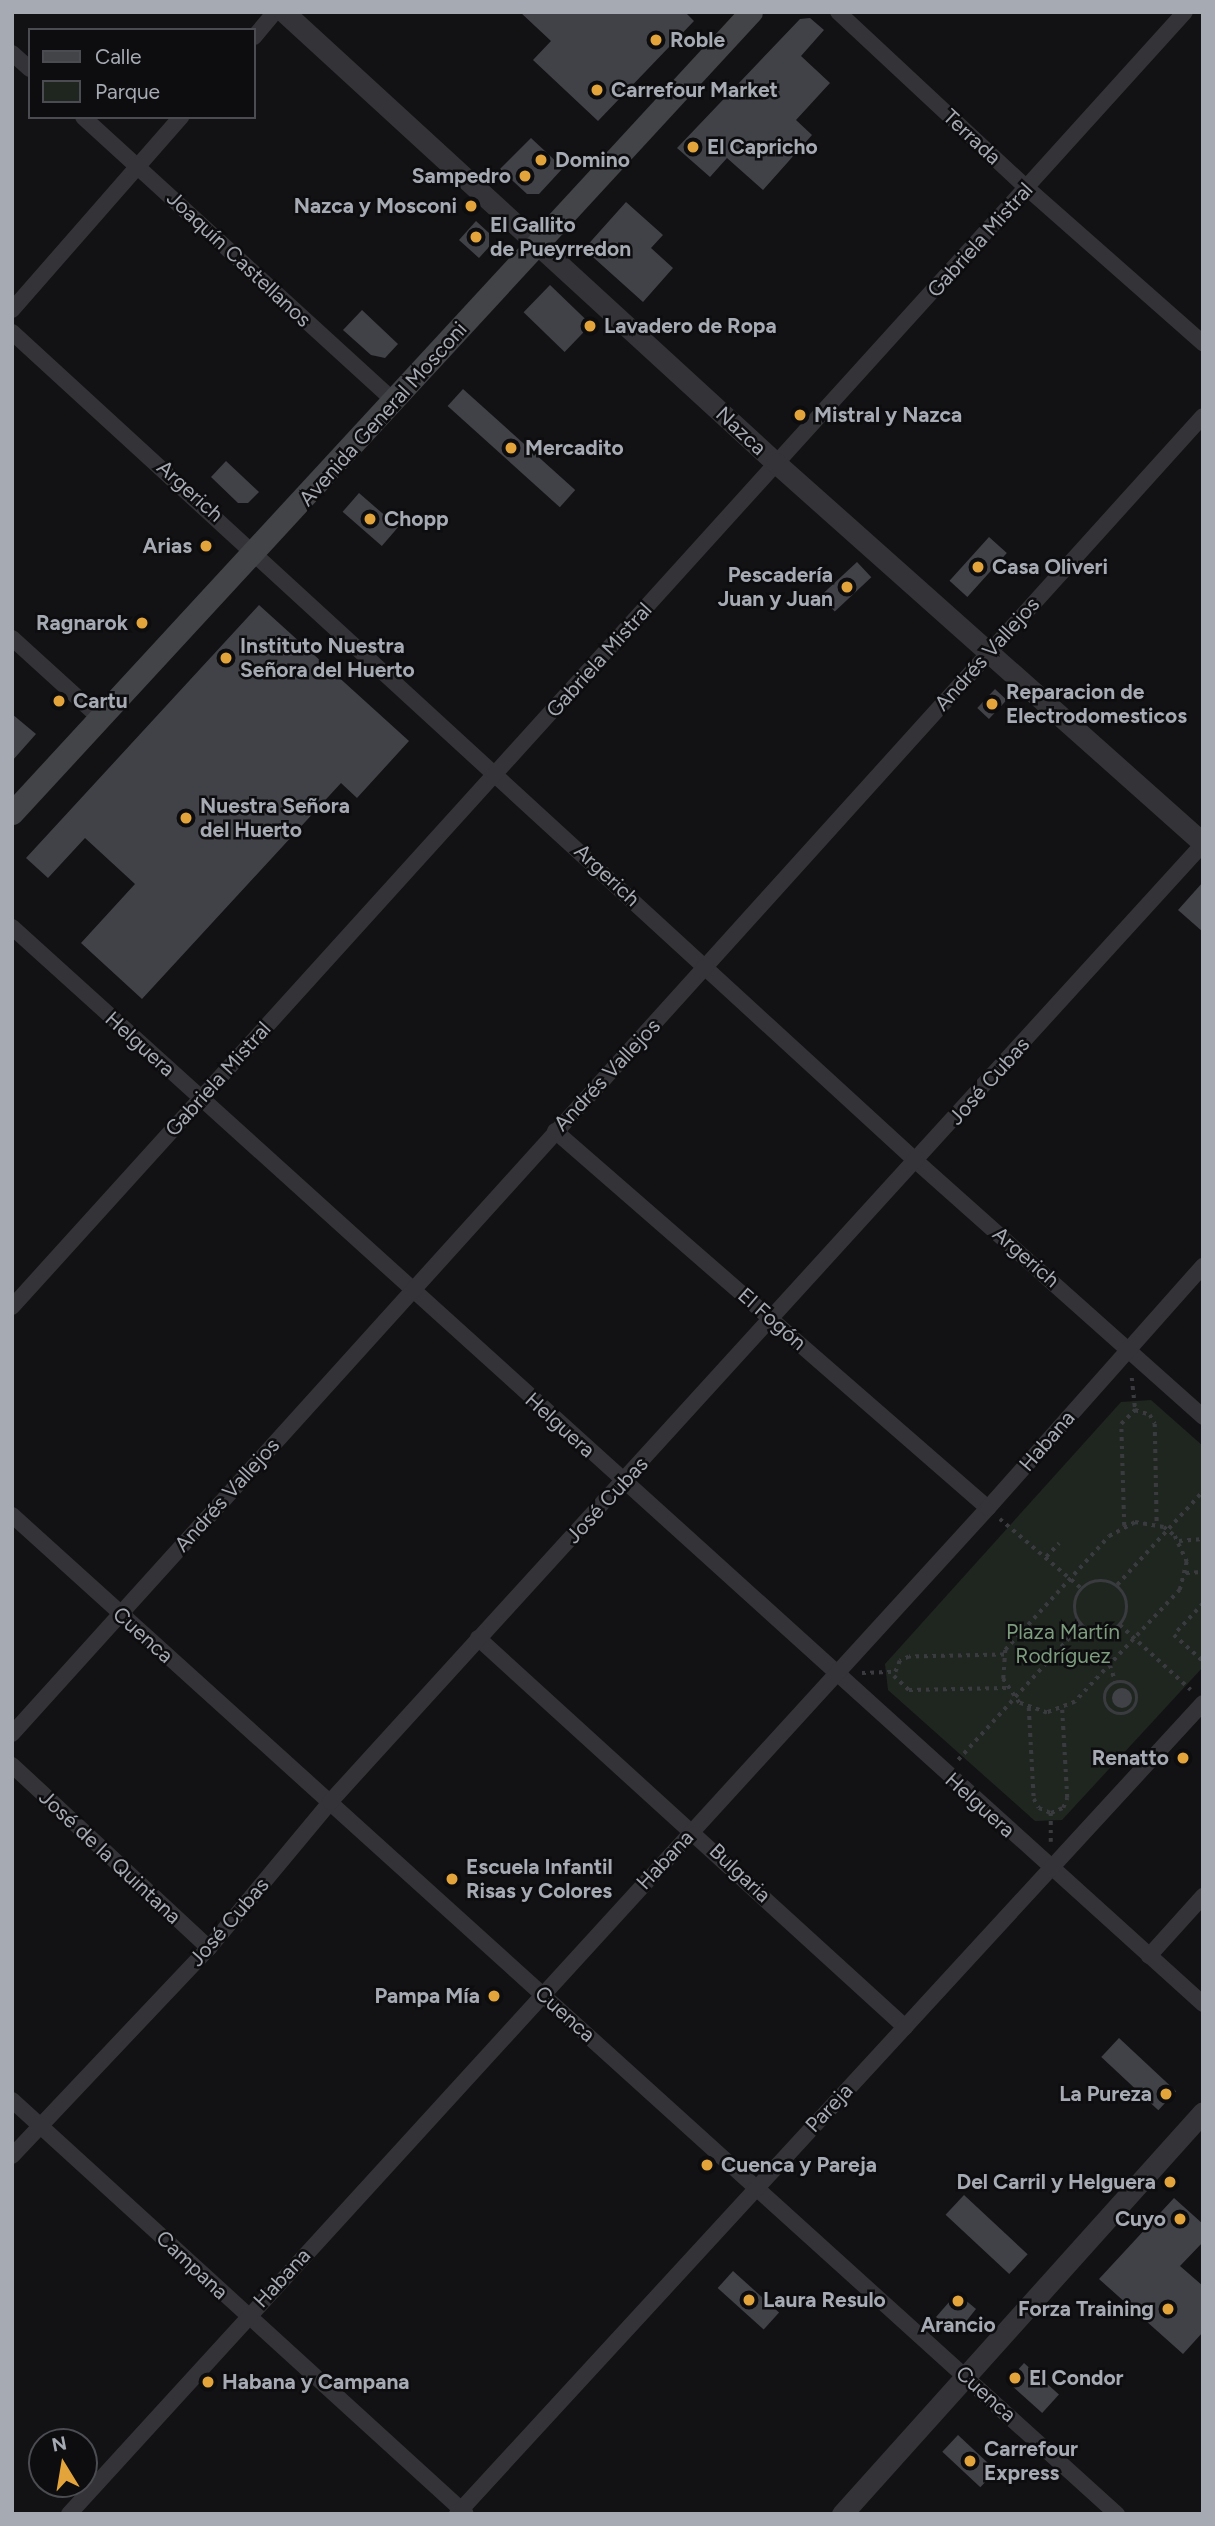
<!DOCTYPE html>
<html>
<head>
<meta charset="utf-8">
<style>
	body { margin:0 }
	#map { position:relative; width:1215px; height:2526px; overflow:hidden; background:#121214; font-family:Figtree,sans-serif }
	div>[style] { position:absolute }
	.green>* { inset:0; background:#1f261f }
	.building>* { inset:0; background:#414247; transform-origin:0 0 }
	.round { border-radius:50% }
	.path>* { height:3.5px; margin-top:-1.75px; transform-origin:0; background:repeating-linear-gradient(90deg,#3a3b3f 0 3.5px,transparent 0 8.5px) }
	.path>.ring { margin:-1.75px; padding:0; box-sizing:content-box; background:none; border:3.5px solid #3a3b3f; border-radius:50% }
	.minor>* { height:16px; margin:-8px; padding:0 8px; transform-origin:8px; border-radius:8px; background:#343438 }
	.tertiary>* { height:21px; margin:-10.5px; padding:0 10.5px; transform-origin:10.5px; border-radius:10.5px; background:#343438 }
	.secondary>* { height:23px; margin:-11.5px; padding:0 11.5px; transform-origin:11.5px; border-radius:11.5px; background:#424448 }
	.dots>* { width:19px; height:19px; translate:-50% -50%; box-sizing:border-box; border:4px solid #0d0d0f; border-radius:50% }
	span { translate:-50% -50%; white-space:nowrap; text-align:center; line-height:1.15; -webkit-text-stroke:5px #0d0d0f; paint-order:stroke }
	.poi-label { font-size:21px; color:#a5aab3; font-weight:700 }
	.left { translate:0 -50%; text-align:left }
	.right { translate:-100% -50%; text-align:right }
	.street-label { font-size:21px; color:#a5aab3 }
	.park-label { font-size:21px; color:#7d9d7e }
	.frame { position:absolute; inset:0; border:14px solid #a5aab3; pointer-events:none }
	.legend { position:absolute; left:28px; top:28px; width:228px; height:91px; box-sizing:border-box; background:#0d0d0f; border:2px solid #4a4c51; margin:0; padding:9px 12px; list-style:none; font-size:21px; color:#a5aab3 }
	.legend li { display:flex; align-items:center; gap:14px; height:35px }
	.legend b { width:35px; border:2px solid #4a4c51 }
	.north { position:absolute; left:28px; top:2428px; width:70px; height:70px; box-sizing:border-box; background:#0d0d0f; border:2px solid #4a4c51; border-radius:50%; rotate:349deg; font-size:19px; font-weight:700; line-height:28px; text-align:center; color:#a5aab3 }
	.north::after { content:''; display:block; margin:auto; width:24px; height:32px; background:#e3a53b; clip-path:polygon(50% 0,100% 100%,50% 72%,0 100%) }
</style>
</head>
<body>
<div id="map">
	<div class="green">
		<div style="clip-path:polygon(1151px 1400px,1203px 1446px,1203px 1667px,1062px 1820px,1035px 1821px,888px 1690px,885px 1664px,1121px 1402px)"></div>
	</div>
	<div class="building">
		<div style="clip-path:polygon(520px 12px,685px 12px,694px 21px,598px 121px,533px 60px,551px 41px)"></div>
		<div style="clip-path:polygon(810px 18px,824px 30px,801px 56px,830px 83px,796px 120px,812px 135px,763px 190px,727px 158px,710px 177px,677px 148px,800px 19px)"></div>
		<div style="clip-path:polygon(531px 138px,563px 168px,539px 194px,527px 194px,500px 169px)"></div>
		<div style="clip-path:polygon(626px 202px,663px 235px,651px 248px,673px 268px,643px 302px,584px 249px)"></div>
		<div style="clip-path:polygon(476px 221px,489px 233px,489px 247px,479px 258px,459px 240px)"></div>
		<div style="left:550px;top:285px;width:57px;height:38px;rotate:44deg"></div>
		<div style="clip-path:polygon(362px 310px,398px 344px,385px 358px,371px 355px,343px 330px)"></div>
		<div style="left:463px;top:389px;width:151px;height:23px;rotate:42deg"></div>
		<div style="clip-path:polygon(226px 461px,259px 492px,248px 503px,238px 503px,211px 477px)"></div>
		<div style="left:359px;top:493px;width:52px;height:25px;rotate:41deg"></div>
		<div style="left:989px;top:537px;width:24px;height:59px;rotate:42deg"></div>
		<div style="left:857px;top:562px;width:21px;height:50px;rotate:47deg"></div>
		<div style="clip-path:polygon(259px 605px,409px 741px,357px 798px,341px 783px,142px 999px,81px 943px,135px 884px,85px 838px,48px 878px,26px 858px)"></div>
		<div style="left:995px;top:689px;width:16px;height:26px;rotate:43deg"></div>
		<div style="clip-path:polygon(12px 714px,36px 734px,12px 761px)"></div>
		<div style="clip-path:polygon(1203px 882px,1203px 932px,1178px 910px)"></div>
		<div class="round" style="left:1112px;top:1688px;width:20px;height:20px"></div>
		<div style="left:1119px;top:2038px;width:78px;height:26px;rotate:43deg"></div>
		<div style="left:964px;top:2195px;width:87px;height:27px;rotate:43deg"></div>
		<div style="clip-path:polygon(1174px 2198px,1203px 2224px,1203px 2242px,1180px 2266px,1203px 2286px,1203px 2332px,1183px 2354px,1099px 2279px)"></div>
		<div style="left:733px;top:2271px;width:62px;height:23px;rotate:42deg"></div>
		<div style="clip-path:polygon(957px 2293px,976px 2309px,964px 2324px,947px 2326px,936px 2317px)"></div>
		<div style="left:1024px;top:2363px;width:47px;height:25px;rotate:42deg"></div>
		<div style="left:958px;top:2435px;width:52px;height:23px;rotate:43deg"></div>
	</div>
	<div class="path">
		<div style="left:1132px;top:1378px;width:31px;rotate:84deg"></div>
		<div style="left:1000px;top:1519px;width:108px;rotate:40.5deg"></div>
		<div style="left:1135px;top:1522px;width:29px;rotate:10deg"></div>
		<div style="left:1164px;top:1527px;width:14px;rotate:39deg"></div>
		<div style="left:1175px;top:1536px;width:29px;rotate:65deg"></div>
		<div style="left:1187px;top:1562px;width:29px;rotate:104deg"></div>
		<div style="left:1180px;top:1590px;width:154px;rotate:133.2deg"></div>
		<div style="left:1075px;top:1702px;width:30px;rotate:159deg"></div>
		<div style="left:1047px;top:1713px;width:30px;rotate:-160deg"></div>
		<div style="left:1019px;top:1703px;width:29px;rotate:-124deg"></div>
		<div style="left:1003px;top:1679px;width:29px;rotate:-86deg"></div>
		<div style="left:1005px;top:1650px;width:154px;rotate:-47.6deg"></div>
		<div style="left:1109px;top:1536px;width:30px;rotate:-28deg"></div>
		<div style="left:1124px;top:1526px;width:102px;rotate:-91.7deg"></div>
		<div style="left:1121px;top:1424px;width:20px;rotate:-45deg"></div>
		<div style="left:1135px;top:1410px;width:16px;rotate:18deg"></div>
		<div style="left:1150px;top:1415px;width:10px;rotate:61deg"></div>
		<div style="left:1155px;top:1424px;width:100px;rotate:88.9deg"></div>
		<div style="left:1179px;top:1541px;width:24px;rotate:-5deg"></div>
		<div style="left:1046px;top:1557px;width:19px;rotate:-47deg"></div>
		<div style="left:1186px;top:1573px;width:17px;rotate:-3deg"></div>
		<div class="ring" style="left:1075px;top:1581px;width:48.5px;height:48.5px"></div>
		<div style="left:1117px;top:1585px;width:127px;rotate:-47.5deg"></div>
		<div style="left:1203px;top:1604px;width:42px;rotate:133.1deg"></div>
		<div style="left:1174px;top:1635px;width:39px;rotate:42deg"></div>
		<div style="left:1120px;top:1625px;width:96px;rotate:42.5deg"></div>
		<div style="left:1004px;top:1655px;width:95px;rotate:178.8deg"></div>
		<div style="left:909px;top:1657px;width:10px;rotate:156deg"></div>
		<div style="left:900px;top:1661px;width:16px;rotate:112deg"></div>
		<div style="left:894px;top:1676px;width:21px;rotate:43deg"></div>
		<div style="left:909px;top:1690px;width:98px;rotate:-1.2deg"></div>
		<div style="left:1110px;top:1665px;width:19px;rotate:72deg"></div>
		<div style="left:862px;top:1673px;width:33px;rotate:-2deg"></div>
		<div class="ring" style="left:1105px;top:1682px;width:28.5px;height:28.5px"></div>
		<div style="left:1029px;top:1708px;width:91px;rotate:86.9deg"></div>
		<div style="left:1034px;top:1799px;width:10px;rotate:61deg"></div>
		<div style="left:1039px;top:1808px;width:13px;rotate:23deg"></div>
		<div style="left:1051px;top:1813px;width:13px;rotate:-23deg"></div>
		<div style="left:1063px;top:1808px;width:11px;rotate:-68deg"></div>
		<div style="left:1067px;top:1798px;width:88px;rotate:-93.3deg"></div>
		<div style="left:958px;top:1760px;width:183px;rotate:-47.7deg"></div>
		<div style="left:1051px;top:1813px;width:29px;rotate:90deg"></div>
	</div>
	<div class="minor">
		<div style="left:838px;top:12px;width:258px;rotate:43deg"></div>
		<div style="left:1027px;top:188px;width:235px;rotate:41.4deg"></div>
		<div style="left:254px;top:37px;width:33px;rotate:-50deg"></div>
		<div style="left:12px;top:53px;width:24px;rotate:42deg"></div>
		<div style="left:83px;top:117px;width:421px;rotate:42.4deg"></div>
		<div style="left:12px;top:310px;width:257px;rotate:-48.8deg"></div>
		<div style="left:12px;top:332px;width:1227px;rotate:42.52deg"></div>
		<div style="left:916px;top:1161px;width:385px;rotate:41.7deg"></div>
		<div style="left:12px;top:638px;width:120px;rotate:42.3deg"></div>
		<div style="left:12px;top:927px;width:1606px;rotate:42.12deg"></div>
		<div style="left:555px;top:1131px;width:574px;rotate:41.05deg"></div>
		<div style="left:12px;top:1307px;width:1747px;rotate:-47.83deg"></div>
		<div style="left:12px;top:1515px;width:1490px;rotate:42.12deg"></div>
		<div style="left:478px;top:1638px;width:578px;rotate:42.33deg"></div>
		<div style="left:12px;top:1734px;width:1776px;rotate:-47.9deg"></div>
		<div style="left:12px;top:1765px;width:269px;rotate:42.9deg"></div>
		<div style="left:1149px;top:1956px;width:81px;rotate:-48deg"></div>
		<div style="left:12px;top:2100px;width:614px;rotate:42.36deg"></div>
		<div style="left:12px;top:2156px;width:286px;rotate:-46.6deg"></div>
		<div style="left:209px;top:1948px;width:190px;rotate:-50.3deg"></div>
		<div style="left:330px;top:1802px;width:1296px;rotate:-47.66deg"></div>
		<div style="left:69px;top:2514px;width:1363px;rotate:-47.59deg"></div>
		<div style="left:988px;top:1508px;width:324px;rotate:-48.4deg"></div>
		<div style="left:457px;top:2514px;width:1102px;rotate:-47.39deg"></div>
	</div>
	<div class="tertiary">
		<div style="left:284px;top:12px;width:667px;rotate:42.51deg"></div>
		<div style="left:776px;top:463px;width:572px;rotate:41.67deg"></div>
		<div style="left:842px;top:2514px;width:540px;rotate:-48.08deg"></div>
	</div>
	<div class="secondary">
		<div style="left:12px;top:813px;width:1090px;rotate:-47.31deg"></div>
	</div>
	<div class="dots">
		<div style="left:656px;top:40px;background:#e3a53b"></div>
		<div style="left:597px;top:90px;background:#e3a53b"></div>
		<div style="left:693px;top:147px;background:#e3a53b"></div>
		<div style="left:541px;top:160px;background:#e3a53b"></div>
		<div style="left:525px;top:176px;background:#e3a53b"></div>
		<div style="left:471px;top:206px;background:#e3a53b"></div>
		<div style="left:476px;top:237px;background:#e3a53b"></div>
		<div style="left:590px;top:326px;background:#e3a53b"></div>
		<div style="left:800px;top:415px;background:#e3a53b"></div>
		<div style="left:511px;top:448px;background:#e3a53b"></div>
		<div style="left:370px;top:519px;background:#e3a53b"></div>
		<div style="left:206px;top:546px;background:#e3a53b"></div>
		<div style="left:978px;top:567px;background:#e3a53b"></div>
		<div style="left:847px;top:587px;background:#e3a53b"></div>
		<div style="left:142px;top:623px;background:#e3a53b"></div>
		<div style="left:226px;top:658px;background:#e3a53b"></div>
		<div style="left:59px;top:701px;background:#e3a53b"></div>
		<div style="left:992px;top:704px;background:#e3a53b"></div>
		<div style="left:186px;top:818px;background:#e3a53b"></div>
		<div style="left:1183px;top:1758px;background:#e3a53b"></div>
		<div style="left:452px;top:1879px;background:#e3a53b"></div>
		<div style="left:494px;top:1996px;background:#e3a53b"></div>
		<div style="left:1166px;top:2094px;background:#e3a53b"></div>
		<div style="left:707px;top:2165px;background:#e3a53b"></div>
		<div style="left:1170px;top:2182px;background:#e3a53b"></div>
		<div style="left:1180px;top:2219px;background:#e3a53b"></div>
		<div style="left:749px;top:2300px;background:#e3a53b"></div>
		<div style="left:958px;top:2301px;background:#e3a53b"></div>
		<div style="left:1168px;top:2309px;background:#e3a53b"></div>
		<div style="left:1015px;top:2378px;background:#e3a53b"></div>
		<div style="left:208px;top:2382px;background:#e3a53b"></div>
		<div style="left:970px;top:2461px;background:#e3a53b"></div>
	</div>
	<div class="poi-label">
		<span class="left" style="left:670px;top:40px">Roble</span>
		<span class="left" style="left:611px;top:90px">Carrefour Market</span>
		<span class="left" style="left:707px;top:147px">El Capricho</span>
		<span class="left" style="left:555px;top:160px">Domino</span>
		<span class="right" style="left:511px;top:176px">Sampedro</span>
		<span class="right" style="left:457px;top:206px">Nazca y Mosconi</span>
		<span class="left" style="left:490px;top:237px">El Gallito<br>de Pueyrredon</span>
		<span class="left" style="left:604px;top:326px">Lavadero de Ropa</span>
		<span class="left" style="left:814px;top:415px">Mistral y Nazca</span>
		<span class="left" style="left:525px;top:448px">Mercadito</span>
		<span class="left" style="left:384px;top:519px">Chopp</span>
		<span class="right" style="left:192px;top:546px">Arias</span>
		<span class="left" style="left:992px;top:567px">Casa Oliveri</span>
		<span class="right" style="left:833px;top:587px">Pescadería<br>Juan y Juan</span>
		<span class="right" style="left:128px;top:623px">Ragnarok</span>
		<span class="left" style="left:240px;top:658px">Instituto Nuestra<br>Señora del Huerto</span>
		<span class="left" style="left:1006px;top:704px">Reparacion de<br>Electrodomesticos</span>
		<span class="left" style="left:73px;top:701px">Cartu</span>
		<span class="left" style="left:200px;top:818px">Nuestra Señora<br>del Huerto</span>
		<span class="right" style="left:1169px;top:1758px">Renatto</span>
		<span class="left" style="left:466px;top:1879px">Escuela Infantil<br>Risas y Colores</span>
		<span class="right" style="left:480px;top:1996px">Pampa Mía</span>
		<span class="right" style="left:1152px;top:2094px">La Pureza</span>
		<span class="left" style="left:721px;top:2165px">Cuenca y Pareja</span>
		<span class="right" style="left:1156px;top:2182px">Del Carril y Helguera</span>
		<span class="right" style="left:1166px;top:2219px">Cuyo</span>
		<span class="left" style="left:763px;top:2300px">Laura Resulo</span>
		<span class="right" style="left:1154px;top:2309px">Forza Training</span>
		<span style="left:958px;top:2325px">Arancio</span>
		<span class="left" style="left:1029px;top:2378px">El Condor</span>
		<span class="left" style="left:222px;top:2382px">Habana y Campana</span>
		<span class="left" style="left:984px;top:2461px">Carrefour<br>Express</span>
	</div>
	<div class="street-label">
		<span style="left:972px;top:137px;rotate:43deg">Terrada</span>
		<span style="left:980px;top:240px;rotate:-48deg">Gabriela Mistral</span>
		<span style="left:239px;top:259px;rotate:43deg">Joaquín Castellanos</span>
		<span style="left:383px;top:414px;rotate:-48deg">Avenida General Mosconi</span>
		<span style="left:741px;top:431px;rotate:43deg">Nazca</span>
		<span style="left:190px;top:491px;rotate:42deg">Argerich</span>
		<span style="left:987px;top:654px;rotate:-48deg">Andrés Vallejos</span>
		<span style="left:599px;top:660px;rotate:-48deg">Gabriela Mistral</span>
		<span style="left:607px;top:875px;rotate:43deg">Argerich</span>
		<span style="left:140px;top:1044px;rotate:42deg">Helguera</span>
		<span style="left:607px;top:1075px;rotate:-47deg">Andrés Vallejos</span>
		<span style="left:218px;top:1079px;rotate:-48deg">Gabriela Mistral</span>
		<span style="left:989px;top:1081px;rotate:-48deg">José Cubas</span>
		<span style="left:1026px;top:1257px;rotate:41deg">Argerich</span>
		<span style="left:772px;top:1319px;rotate:41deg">El Fogón</span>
		<span style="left:560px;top:1425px;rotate:42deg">Helguera</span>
		<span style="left:1047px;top:1441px;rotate:-49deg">Habana</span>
		<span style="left:227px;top:1495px;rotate:-48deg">Andrés Vallejos</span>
		<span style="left:607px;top:1500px;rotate:-47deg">José Cubas</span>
		<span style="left:143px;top:1635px;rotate:42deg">Cuenca</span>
		<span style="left:980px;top:1805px;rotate:42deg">Helguera</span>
		<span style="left:110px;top:1857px;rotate:43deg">José de la Quintana</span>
		<span style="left:665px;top:1860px;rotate:-47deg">Habana</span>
		<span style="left:740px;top:1873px;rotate:43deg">Bulgaria</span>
		<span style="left:229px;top:1922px;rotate:-49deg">José Cubas</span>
		<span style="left:565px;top:2014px;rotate:42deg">Cuenca</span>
		<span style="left:829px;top:2108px;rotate:-47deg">Pareja</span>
		<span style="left:192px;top:2265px;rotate:43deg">Campana</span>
		<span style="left:282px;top:2278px;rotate:-47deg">Habana</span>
		<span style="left:986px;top:2394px;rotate:42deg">Cuenca</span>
	</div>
	<div class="park-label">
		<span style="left:1063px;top:1644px">Plaza Martín<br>Rodríguez</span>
	</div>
	<div class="frame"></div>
	<ul class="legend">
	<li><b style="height:9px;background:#424448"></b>Calle</li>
	<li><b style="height:19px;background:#1f261f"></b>Parque</li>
	</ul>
	<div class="north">N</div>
</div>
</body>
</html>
